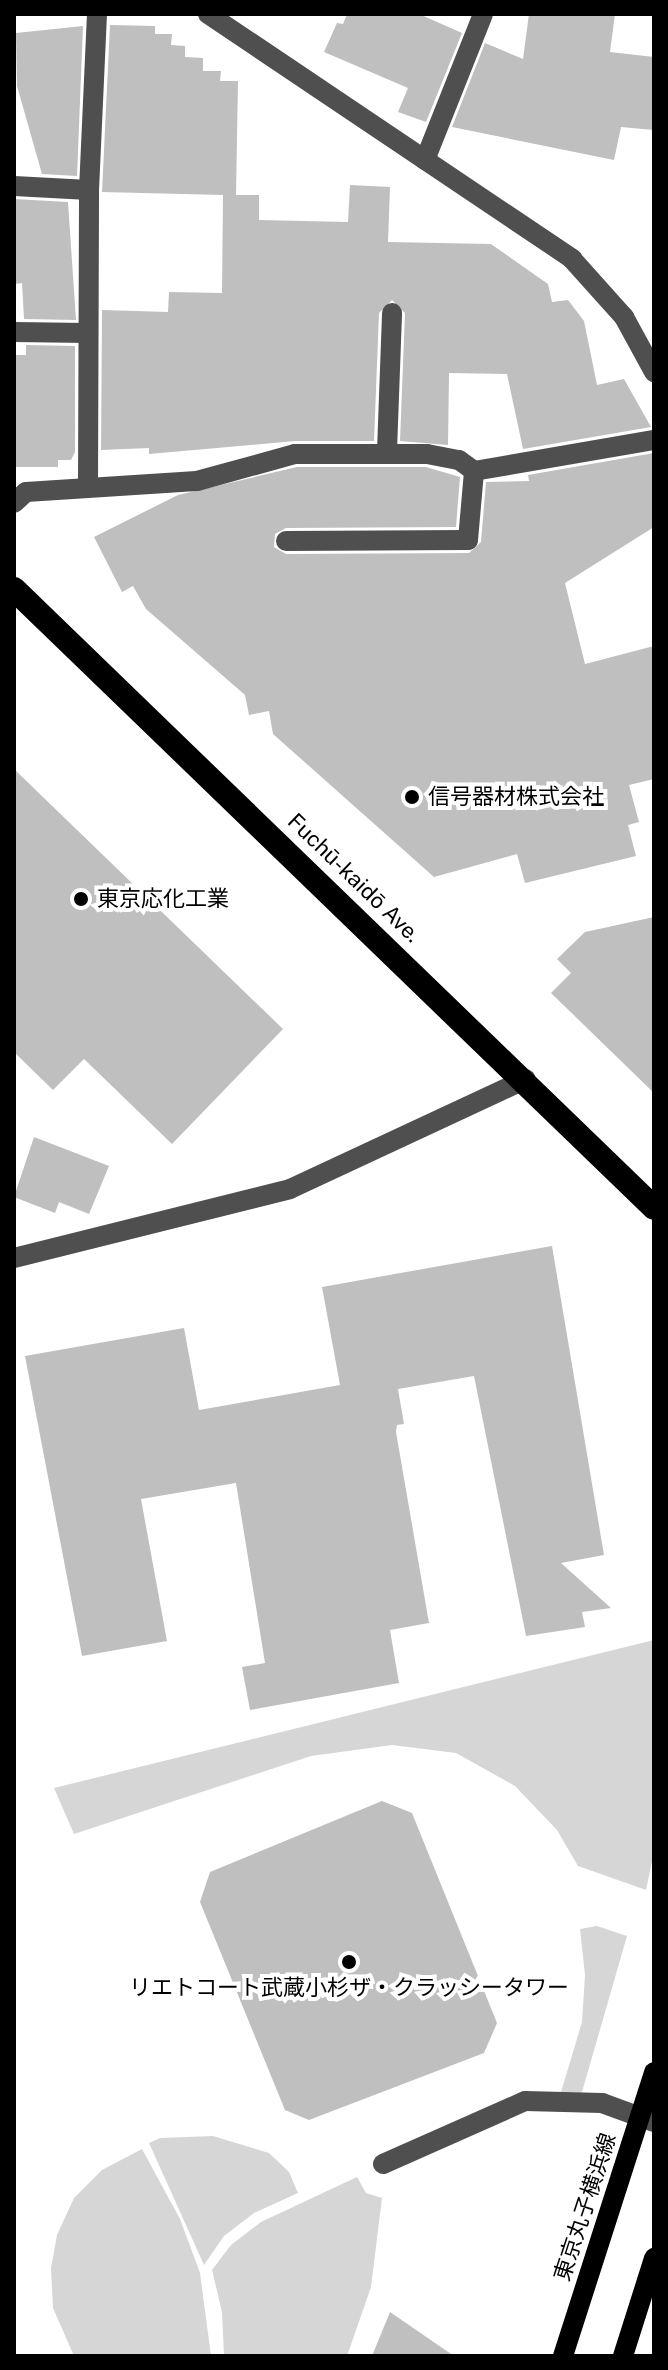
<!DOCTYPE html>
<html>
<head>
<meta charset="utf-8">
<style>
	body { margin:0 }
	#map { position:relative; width:668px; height:2370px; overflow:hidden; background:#fff; font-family:"Public Sans","Noto Sans JP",sans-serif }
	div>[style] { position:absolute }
	.green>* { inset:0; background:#d6d6d6 }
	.building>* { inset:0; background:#bfbfbf }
	.minor>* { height:20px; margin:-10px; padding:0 10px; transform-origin:10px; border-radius:10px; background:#4f4f4f }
	.major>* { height:20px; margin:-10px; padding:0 10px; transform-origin:10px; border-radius:10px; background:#000 }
	.highway>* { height:24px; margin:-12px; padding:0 12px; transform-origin:12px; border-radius:12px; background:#000 }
	.dots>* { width:22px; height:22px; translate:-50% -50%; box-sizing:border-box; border:4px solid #fff; border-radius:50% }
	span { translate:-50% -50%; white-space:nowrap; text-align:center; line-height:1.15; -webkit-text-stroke:8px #fff; paint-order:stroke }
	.poi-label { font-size:22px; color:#000 }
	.left { translate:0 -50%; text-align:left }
	.street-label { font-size:22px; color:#000 }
	.frame { position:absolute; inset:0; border:16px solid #000; pointer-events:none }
</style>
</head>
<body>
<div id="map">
	<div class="green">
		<div style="clip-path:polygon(654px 1640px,654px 1852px,646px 1890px,578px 1866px,557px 1830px,515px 1786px,456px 1753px,392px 1745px,311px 1756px,74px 1834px,54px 1788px)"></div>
		<div style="clip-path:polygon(597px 1926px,627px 1936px,580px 2099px,561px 2092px,582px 2022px,585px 1975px,580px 1929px)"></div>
		<div style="clip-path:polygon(213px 2136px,269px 2153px,289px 2172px,298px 2193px,254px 2213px,224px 2236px,204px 2265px,149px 2143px,160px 2138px)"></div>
		<div style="clip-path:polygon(142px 2149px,180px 2219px,200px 2273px,211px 2356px,74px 2356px,53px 2308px,51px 2268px,57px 2235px,74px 2198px,102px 2170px)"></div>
		<div style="clip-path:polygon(357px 2177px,366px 2193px,382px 2198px,371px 2287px,347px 2356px,224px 2356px,222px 2312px,212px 2270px,231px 2245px,261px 2222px)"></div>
	</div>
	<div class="building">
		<div style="clip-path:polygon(347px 14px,419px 14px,462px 33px,426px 122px,398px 112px,408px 88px,324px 52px,337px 23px,343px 24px)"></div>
		<div style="clip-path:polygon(529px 14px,615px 14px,610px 52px,654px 57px,654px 130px,621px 127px,614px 160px,452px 127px,485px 43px,523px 59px)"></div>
		<div style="clip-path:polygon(110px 25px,155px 26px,155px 34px,172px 34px,171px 45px,185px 46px,185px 57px,203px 58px,203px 71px,221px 71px,220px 81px,238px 81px,236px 195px,259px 195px,259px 220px,348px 222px,350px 185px,390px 187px,388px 242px,491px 244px,548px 284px,552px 302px,568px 300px,584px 321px,597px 385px,624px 379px,651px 427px,523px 449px,507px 374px,449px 373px,448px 445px,400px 441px,405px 313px,392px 300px,379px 313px,374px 441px,295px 441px,149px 454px,149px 448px,101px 450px,102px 310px,168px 312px,169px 292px,222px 293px,223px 195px,102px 192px)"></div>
		<div style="clip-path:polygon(83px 26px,77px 176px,42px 174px,17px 86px,16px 33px)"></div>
		<div style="clip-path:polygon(14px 199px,68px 202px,76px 320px,24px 319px,22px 283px,14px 284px)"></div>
		<div style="clip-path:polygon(26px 345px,75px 346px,75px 452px,71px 460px,58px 460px,58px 467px,14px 467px,14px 355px,26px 355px)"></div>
		<div style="clip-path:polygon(654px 453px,654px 527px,565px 583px,585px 664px,654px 646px,654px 779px,629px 785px,639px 822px,628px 825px,636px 856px,525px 883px,517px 854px,434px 877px,273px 734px,269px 711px,249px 715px,245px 695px,146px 609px,133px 586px,122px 592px,94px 537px,178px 495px,297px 467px,426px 467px,460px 477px,456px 527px,286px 528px,275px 534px,274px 547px,286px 554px,469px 553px,481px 542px,486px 482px,529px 481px,528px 475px)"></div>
		<div style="clip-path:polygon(14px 769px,283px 1029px,172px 1144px,84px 1059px,53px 1090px,14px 1052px)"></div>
		<div style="clip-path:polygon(654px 917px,654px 1093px,551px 993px,571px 973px,557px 959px,585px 932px)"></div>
		<div style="clip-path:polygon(34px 1137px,109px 1166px,89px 1214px,59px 1202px,55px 1213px,14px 1197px)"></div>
		<div style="clip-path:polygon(552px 1246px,604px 1555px,561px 1563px,611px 1608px,582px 1612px,585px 1627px,526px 1636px,474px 1376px,398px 1389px,404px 1424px,397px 1425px,396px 1432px,429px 1623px,390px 1630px,399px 1683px,250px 1710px,242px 1667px,265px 1663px,236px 1483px,141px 1499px,167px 1641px,82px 1656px,25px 1356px,184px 1328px,199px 1410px,340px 1385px,322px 1287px)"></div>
		<div style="clip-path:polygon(382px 1801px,412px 1813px,497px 2023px,484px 2053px,309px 2120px,285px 2110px,200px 1902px,210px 1872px)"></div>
		<div style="clip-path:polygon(390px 2312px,454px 2356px,372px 2356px)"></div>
	</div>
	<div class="minor">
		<div style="left:208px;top:14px;width:439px;rotate:33.9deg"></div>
		<div style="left:572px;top:259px;width:78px;rotate:48.1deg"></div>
		<div style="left:624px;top:317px;width:63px;rotate:61.4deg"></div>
		<div style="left:425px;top:160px;width:157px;rotate:-68.3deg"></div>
		<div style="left:14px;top:186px;width:75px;rotate:3.1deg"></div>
		<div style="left:14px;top:332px;width:73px;rotate:0.8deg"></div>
		<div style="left:387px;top:451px;width:138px;rotate:-87.9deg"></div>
		<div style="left:88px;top:488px;width:298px;rotate:-89.8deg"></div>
		<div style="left:89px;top:190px;width:176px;rotate:-87.4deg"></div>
		<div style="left:14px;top:503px;width:16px;rotate:-43deg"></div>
		<div style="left:26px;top:492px;width:171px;rotate:-3.7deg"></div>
		<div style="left:197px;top:481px;width:102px;rotate:-15.4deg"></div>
		<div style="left:295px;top:454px;width:132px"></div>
		<div style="left:427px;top:454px;width:33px;rotate:11deg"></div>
		<div style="left:459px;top:460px;width:19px;rotate:36deg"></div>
		<div style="left:474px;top:471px;width:183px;rotate:-9.8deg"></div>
		<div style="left:286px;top:541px;width:182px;rotate:-0.3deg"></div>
		<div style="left:468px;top:540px;width:69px;rotate:-85deg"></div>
		<div style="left:14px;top:1258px;width:284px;rotate:-14deg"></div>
		<div style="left:290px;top:1189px;width:260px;rotate:-25deg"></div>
		<div style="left:383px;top:2164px;width:155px;rotate:-23.9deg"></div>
		<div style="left:525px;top:2101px;width:77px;rotate:1.5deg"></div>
		<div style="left:602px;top:2103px;width:55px;rotate:20.1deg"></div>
	</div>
	<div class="major">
		<div style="left:563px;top:2356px;width:298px;rotate:-72.2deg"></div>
		<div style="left:623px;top:2356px;width:103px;rotate:-72.4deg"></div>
	</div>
	<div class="highway">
		<div style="left:14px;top:589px;width:890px;rotate:44.04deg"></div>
	</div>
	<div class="dots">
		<div style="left:412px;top:797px;background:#000"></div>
		<div style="left:81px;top:899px;background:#000"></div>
		<div style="left:349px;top:1962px;background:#000"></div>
	</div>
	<div class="poi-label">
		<span class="left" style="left:428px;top:797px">信号器材株式会社</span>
		<span class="left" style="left:97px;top:899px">東京応化工業</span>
		<span style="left:349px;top:1988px">リエトコート武蔵小杉ザ・クラッシータワー</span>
	</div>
	<div class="street-label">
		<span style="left:354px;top:878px;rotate:44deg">Fuchū-kaidō Ave.</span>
		<span style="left:585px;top:2207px;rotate:-72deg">東京丸子横浜線</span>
	</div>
	<div class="frame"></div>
</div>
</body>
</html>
